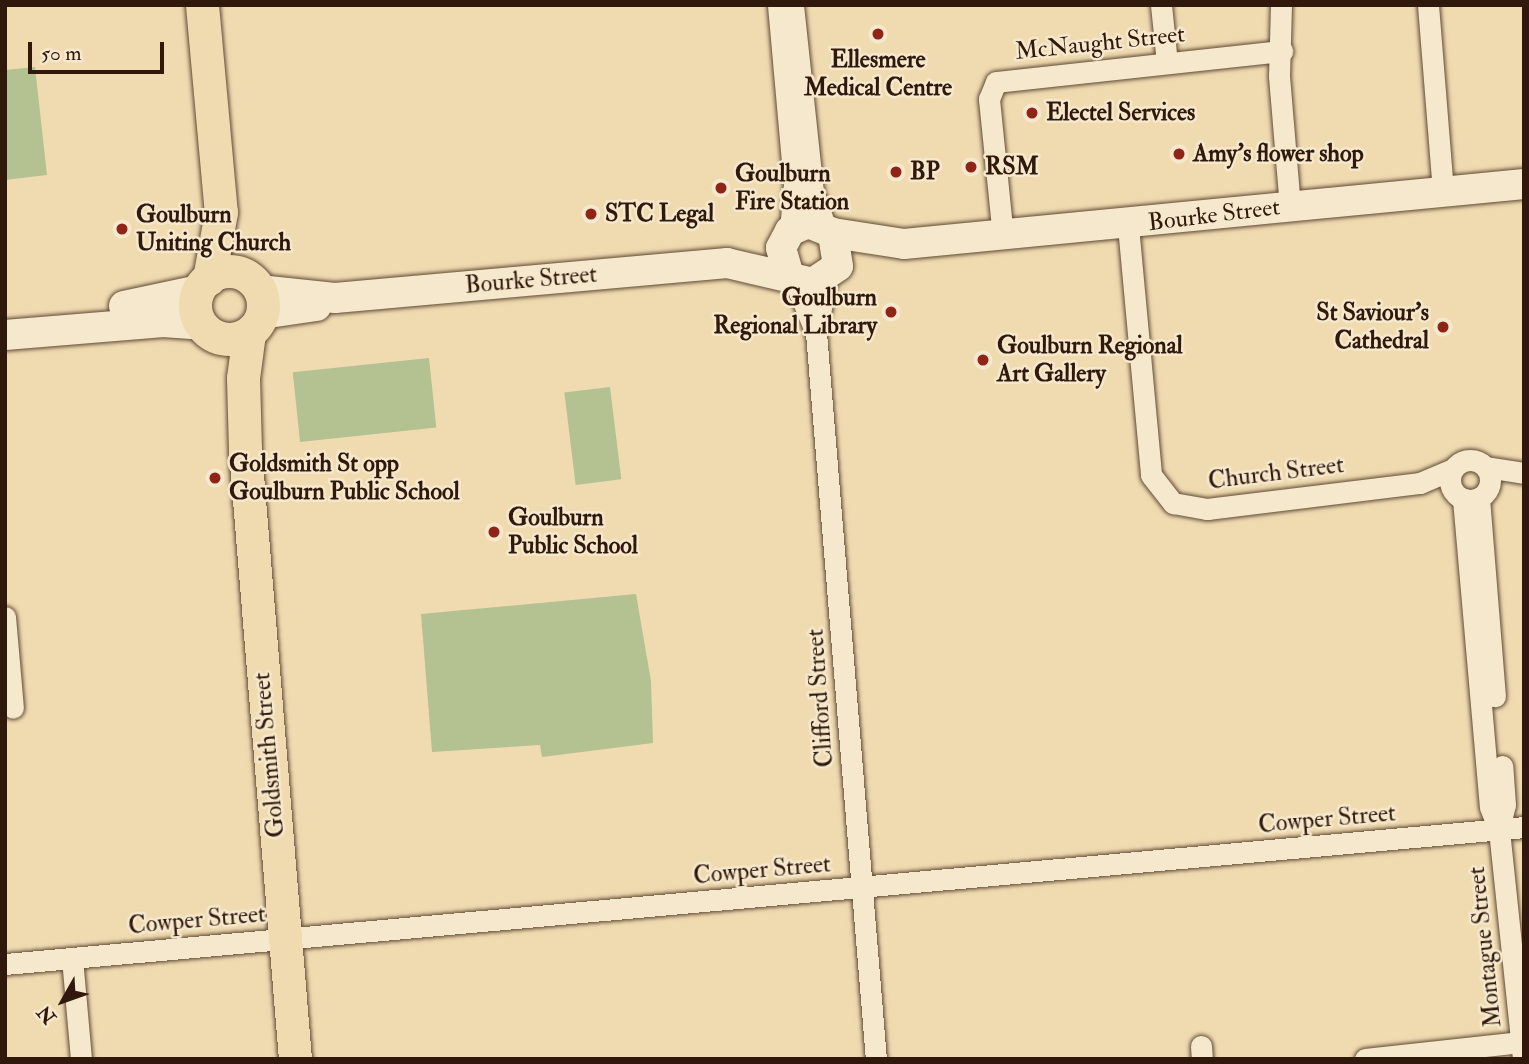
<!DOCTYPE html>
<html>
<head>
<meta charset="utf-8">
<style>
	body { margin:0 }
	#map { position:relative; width:1529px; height:1064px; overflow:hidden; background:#f0dbb1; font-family:"IM FELL Double Pica",serif }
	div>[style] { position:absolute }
	.green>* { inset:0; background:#b4c190; transform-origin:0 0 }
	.roads { filter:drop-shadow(0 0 2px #604a35) drop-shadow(0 0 2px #604a35) }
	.minor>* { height:21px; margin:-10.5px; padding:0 10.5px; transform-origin:10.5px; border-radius:10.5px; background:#f5e8cc }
	.minor>.ring { margin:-10.5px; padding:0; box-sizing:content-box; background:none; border:21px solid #f5e8cc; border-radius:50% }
	.secondary>* { height:30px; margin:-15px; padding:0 15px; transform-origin:15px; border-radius:15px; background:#f5e8cc }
	.primary>* { height:33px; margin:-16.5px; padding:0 16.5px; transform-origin:16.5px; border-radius:16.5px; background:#f0dbb1 }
	.primary>.ring { margin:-16.5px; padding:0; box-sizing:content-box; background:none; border:33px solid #f0dbb1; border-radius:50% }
	.dots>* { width:19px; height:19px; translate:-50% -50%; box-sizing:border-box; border:4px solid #f5e8cc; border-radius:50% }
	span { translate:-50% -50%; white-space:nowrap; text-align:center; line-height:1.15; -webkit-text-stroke:5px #f5e8cc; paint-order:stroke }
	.street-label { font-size:24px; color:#30190c }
	.poi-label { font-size:24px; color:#30190c; font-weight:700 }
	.left { translate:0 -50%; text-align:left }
	.right { translate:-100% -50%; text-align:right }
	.frame { position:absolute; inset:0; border:7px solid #30190c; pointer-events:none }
	.north { position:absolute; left:28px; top:966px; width:70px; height:70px; -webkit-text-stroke:5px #f5e8cc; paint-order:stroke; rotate:230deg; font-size:19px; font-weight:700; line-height:28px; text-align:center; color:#30190c }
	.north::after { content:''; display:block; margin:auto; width:24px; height:32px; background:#30190c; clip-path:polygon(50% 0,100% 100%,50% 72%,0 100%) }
	.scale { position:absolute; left:28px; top:42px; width:136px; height:32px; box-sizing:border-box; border:4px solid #30190c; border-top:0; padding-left:9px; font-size:21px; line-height:24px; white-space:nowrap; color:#30190c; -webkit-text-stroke:5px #f5e8cc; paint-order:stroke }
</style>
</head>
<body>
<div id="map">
	<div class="green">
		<div style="clip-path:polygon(35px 67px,47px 175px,5px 180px,5px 70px)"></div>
		<div style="left:429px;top:358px;width:70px;height:137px;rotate:84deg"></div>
		<div style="left:610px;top:387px;width:93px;height:46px;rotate:83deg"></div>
		<div style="clip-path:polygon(636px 594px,651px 681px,653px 743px,542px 757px,540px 745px,432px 752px,421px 614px)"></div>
	</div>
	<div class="roads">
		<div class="minor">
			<div style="left:778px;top:5px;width:180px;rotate:84.9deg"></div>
			<div style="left:794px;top:184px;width:47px;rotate:94.9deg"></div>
			<div style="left:793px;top:5px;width:187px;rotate:83.9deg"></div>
			<div style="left:813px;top:191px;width:39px;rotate:71deg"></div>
			<div style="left:1161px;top:5px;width:58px;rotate:84.1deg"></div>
			<div style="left:1281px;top:5px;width:71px;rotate:91.6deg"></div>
			<div style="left:1279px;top:76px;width:130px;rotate:85.2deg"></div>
			<div style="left:1428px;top:5px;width:187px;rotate:85.4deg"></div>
			<div style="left:1128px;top:226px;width:250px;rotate:84.7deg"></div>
			<div style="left:1151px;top:475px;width:36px;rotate:52deg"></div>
			<div style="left:1173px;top:503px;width:35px;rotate:10deg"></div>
			<div style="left:1207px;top:509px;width:215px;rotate:-7deg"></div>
			<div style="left:1420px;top:483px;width:36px;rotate:-23deg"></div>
			<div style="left:1003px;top:237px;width:139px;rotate:-95.8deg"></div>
			<div style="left:989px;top:99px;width:18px;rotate:-68deg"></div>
			<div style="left:996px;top:82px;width:288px;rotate:-6.2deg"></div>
			<div style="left:793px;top:277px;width:61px;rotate:67.7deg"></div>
			<div style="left:827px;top:278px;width:56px;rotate:101.3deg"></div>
			<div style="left:816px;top:333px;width:728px;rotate:85.28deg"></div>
			<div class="ring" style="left:1450px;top:460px;width:19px;height:19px"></div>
			<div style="left:1486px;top:467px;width:38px;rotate:9deg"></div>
			<div style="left:1479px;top:498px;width:199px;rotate:85.4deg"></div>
			<div style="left:1463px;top:499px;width:309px;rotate:85deg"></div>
			<div style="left:1490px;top:807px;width:25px;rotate:69deg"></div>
			<div style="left:1499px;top:830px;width:230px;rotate:84deg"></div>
			<div style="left:5px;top:617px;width:91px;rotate:85deg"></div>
			<div style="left:1499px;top:830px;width:26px;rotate:-77deg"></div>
			<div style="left:1505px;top:805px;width:39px;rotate:-94deg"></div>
			<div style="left:72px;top:958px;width:101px;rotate:84.9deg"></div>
			<div style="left:5px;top:964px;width:1525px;rotate:-5.15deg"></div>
			<div style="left:1201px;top:1046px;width:13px;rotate:86deg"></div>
			<div style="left:1365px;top:1059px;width:157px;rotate:-6.2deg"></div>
		</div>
		<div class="secondary">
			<div style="left:833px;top:233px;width:72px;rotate:8.8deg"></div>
			<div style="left:904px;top:244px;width:623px;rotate:-5.53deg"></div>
			<div style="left:259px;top:290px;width:76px;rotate:6deg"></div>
			<div style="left:335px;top:298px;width:394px;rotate:-5.1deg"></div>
			<div style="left:727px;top:263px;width:88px;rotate:13.1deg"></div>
			<div style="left:813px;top:283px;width:30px;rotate:-34deg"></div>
			<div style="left:838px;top:266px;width:33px;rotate:-99deg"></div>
			<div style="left:833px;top:233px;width:27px;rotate:-158deg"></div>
			<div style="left:808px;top:223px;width:20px;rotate:156deg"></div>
			<div style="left:790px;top:231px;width:19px;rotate:118deg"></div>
			<div style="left:781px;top:248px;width:26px;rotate:74deg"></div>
			<div style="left:124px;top:306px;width:77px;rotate:-12deg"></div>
			<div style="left:262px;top:314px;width:55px;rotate:-8.4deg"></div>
			<div style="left:5px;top:335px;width:159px;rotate:-4.7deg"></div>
			<div style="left:163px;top:322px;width:39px;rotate:4deg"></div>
		</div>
		<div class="primary">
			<div style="left:202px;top:5px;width:208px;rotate:84.8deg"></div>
			<div style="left:221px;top:212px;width:68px;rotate:100.2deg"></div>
			<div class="ring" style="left:195px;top:271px;width:35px;height:35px"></div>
			<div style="left:249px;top:333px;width:45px;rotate:97.6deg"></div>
			<div style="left:243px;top:378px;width:73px;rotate:88.4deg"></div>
			<div style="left:245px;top:451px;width:610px;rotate:85.3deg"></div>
		</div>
	</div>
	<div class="dots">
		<div style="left:878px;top:34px;background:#8f2418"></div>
		<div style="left:1032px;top:113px;background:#8f2418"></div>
		<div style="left:1179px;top:154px;background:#8f2418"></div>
		<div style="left:971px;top:167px;background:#8f2418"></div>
		<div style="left:896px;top:172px;background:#8f2418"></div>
		<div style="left:721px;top:188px;background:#8f2418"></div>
		<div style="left:591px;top:214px;background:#8f2418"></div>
		<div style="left:122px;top:229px;background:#8f2418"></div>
		<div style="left:891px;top:312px;background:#8f2418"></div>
		<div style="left:1443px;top:327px;background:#8f2418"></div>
		<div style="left:983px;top:360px;background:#8f2418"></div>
		<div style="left:215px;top:478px;background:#8f2418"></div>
		<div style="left:494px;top:532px;background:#8f2418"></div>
	</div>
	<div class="street-label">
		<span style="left:1100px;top:43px;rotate:-6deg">McNaught Street</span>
		<span style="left:1214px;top:215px;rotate:-7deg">Bourke Street</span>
		<span style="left:531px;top:280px;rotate:-5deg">Bourke Street</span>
		<span style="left:1276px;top:473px;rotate:-7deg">Church Street</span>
		<span style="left:820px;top:698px;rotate:-94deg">Clifford Street</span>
		<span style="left:269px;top:755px;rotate:-95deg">Goldsmith Street</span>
		<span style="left:1327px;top:819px;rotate:-5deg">Cowper Street</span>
		<span style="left:762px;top:870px;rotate:-5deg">Cowper Street</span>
		<span style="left:197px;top:920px;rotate:-5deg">Cowper Street</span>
		<span style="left:1485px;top:947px;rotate:-96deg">Montague Street</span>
	</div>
	<div class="poi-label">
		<span style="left:878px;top:74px">Ellesmere<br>Medical Centre</span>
		<span class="left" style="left:1046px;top:113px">Electel Services</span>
		<span class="left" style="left:1193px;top:154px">Amy's flower shop</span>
		<span class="left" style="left:985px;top:167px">RSM</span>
		<span class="left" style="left:910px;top:172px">BP</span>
		<span class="left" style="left:735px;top:188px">Goulburn<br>Fire Station</span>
		<span class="left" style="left:605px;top:214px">STC Legal</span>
		<span class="left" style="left:136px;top:229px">Goulburn<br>Uniting Church</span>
		<span class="right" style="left:877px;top:312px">Goulburn<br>Regional Library</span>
		<span class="right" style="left:1429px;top:327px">St Saviour's<br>Cathedral</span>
		<span class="left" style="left:997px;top:360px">Goulburn Regional<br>Art Gallery</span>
		<span class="left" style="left:229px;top:478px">Goldsmith St opp<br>Goulburn Public School</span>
		<span class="left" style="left:508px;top:532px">Goulburn<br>Public School</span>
	</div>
	<div class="frame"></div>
	<div class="north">N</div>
	<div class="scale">50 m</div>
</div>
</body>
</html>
